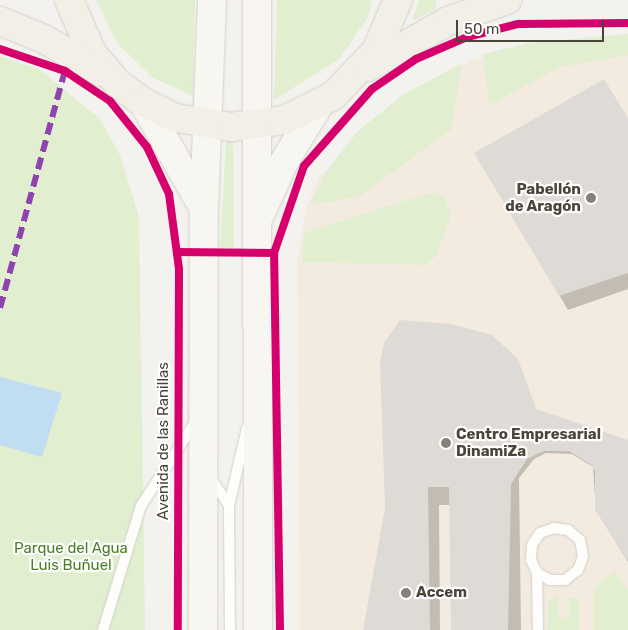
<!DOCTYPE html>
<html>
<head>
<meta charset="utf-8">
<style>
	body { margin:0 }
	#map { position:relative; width:628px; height:630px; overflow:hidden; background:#f4f2ee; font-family:Rubik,sans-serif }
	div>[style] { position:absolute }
	.commercial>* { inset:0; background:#f3ebdf }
	.green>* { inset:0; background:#e1eecf }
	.water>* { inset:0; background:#c0ddf1 }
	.shadow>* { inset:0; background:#0003 }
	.building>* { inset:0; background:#dedbd6 }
	.roads { filter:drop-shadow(0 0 1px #d2d0cb) drop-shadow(0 0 1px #d2d0cb) }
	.lane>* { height:10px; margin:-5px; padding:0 5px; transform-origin:5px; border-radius:5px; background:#fdfdfc }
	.secondary>* { height:28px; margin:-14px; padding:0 14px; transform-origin:14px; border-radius:14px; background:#f7f6f1 }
	.primary>* { height:28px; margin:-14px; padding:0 14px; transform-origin:14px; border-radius:14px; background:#f2efe6 }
	.quiet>* { height:6px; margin-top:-3px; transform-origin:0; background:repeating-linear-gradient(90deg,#8e44ad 0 12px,transparent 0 18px) }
	.cycleway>* { height:8px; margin:-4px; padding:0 4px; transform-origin:4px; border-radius:4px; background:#d6006c }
	.dots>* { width:14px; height:14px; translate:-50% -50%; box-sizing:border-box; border:2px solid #fff; border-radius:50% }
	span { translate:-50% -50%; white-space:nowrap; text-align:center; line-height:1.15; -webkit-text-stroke:4.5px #fff; paint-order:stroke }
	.poi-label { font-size:15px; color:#4b4439; font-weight:700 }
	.right { translate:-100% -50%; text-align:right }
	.left { translate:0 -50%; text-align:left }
	.street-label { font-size:15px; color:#4b4439 }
	.park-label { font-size:15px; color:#4a7f2a }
	.scale { position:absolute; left:456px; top:20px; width:148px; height:22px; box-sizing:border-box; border:2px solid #4b4439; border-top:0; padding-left:6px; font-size:15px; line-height:18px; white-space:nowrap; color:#4b4439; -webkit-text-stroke:4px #fff; paint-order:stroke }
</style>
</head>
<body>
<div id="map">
	<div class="commercial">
		<div style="clip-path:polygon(605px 39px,628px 39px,628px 630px,300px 630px,297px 261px,307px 207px,319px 177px,409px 93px,475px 59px)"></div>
	</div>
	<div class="green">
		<div style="clip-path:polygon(96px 0,195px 0,193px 96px,153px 78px,117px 43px)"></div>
		<div style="clip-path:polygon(277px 0,372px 0,368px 17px,339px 59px,274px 100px)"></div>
		<div style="clip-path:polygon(419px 0,436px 0,436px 9px,412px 21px)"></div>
		<div style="clip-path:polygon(628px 34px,628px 55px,560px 67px,489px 105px,483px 54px,528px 43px)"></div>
		<div style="clip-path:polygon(0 56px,39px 69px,100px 119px,120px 155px,139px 217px,145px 630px,0 630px)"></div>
		<div style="clip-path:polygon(461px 64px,452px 129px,358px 197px,310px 205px,328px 169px,358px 131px,404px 94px)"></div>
		<div style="clip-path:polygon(233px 141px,234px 248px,220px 248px,226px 142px)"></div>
		<div style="clip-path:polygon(427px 194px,444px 196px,451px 216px,436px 256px,426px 265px,302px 262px,304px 233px)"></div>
		<div style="clip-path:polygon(614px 571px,628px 590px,628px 630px,594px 630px,594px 589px)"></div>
		<div style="clip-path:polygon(558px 595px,559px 619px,569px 619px,569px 598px,579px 598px,579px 630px,547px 630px,548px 602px)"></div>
	</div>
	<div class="water">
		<div style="clip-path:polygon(0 377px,62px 393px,42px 457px,0 445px)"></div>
	</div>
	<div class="shadow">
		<div style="clip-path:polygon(628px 121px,628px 289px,568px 310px,476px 153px)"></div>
		<div style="clip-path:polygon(491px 336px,517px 360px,536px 411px,628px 441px,628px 562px,596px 510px,593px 467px,572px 454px,546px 453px,534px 459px,519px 478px,521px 630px,452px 630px,450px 505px,439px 505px,440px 630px,364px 630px)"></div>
	</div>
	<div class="building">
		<div style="clip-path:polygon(604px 79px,628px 118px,628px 273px,559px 296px,474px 153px)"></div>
		<div style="clip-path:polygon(400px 320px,450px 324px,492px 335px,518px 359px,536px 409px,628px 440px,628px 561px,595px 510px,595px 471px,590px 464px,569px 451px,544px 451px,527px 459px,511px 484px,508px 630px,451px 630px,449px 487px,428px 487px,430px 630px,363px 630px,385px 508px,380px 363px,384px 343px)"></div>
	</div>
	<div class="roads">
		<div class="lane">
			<div style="left:210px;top:477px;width:34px;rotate:56deg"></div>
			<div style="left:537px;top:573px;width:15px;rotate:28deg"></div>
			<div style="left:550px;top:580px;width:15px"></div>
			<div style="left:565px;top:580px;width:16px;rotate:-38deg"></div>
			<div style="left:578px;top:570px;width:15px;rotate:-70deg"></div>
			<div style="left:583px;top:556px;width:16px;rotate:-101deg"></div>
			<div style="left:580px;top:540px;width:16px;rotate:-140deg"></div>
			<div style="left:568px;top:530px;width:14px;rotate:-172deg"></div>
			<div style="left:554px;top:528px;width:15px;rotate:160deg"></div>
			<div style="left:540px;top:533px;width:14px;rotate:124deg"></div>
			<div style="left:532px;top:545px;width:15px;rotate:94deg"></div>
			<div style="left:531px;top:560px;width:14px;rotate:65deg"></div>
			<div style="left:537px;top:573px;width:57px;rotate:89deg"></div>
			<div style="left:103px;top:630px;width:130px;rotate:-73deg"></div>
			<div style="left:141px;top:506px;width:105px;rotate:-57.1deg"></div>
			<div style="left:230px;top:630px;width:125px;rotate:-90.5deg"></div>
			<div style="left:229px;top:505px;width:79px;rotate:-76.8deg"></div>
		</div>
		<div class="secondary">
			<div style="left:257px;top:0;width:630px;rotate:89.91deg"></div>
			<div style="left:143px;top:102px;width:123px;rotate:60.3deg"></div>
			<div style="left:259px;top:217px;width:60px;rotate:-65.6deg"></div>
			<div style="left:284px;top:162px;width:66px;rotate:-58.7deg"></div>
			<div style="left:203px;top:630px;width:421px;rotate:-89.9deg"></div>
			<div style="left:204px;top:209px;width:209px;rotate:-87.8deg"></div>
		</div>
		<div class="primary">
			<div style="left:69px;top:0;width:58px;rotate:66.5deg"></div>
			<div style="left:92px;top:53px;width:38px;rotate:50deg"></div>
			<div style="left:116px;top:82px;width:34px;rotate:37deg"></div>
			<div style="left:143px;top:102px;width:37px;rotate:26deg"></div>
			<div style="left:176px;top:118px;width:56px;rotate:9.3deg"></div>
			<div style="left:231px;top:127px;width:53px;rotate:-7.5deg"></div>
			<div style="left:284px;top:120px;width:55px;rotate:-26.1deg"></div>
			<div style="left:333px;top:96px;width:62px;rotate:-46.3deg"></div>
			<div style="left:376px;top:51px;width:56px;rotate:-66.7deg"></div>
			<div style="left:0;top:21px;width:48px;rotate:22.2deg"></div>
			<div style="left:44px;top:39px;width:66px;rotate:30.1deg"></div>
			<div style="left:368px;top:67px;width:92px;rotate:-29.9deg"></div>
			<div style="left:448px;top:21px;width:63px;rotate:-19.6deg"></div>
		</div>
	</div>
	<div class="quiet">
		<div style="left:0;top:308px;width:246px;rotate:-74.7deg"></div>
	</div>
	<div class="cycleway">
		<div style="left:0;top:49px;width:69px;rotate:18.7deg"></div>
		<div style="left:65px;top:71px;width:54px;rotate:33.7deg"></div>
		<div style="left:110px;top:101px;width:59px;rotate:51.2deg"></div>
		<div style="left:147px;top:147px;width:52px;rotate:64.9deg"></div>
		<div style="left:169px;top:194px;width:76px;rotate:82.4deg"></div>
		<div style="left:179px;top:269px;width:361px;rotate:90.2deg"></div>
		<div style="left:179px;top:252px;width:95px;rotate:0.6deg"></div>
		<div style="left:280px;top:630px;width:377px;rotate:-90.9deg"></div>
		<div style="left:274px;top:253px;width:92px;rotate:-71deg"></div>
		<div style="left:304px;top:166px;width:103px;rotate:-48.6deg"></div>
		<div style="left:372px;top:89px;width:53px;rotate:-34.3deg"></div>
		<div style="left:416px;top:59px;width:56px;rotate:-23.3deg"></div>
		<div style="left:467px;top:37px;width:53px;rotate:-14.3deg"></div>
		<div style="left:518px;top:24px;width:110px;rotate:-0.5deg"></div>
	</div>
	<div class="dots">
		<div style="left:591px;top:198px;background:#868178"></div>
		<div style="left:446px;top:443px;background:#868178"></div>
		<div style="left:406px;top:593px;background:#868178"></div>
	</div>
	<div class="poi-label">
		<span class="right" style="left:581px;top:198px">Pabellón<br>de Aragón</span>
		<span class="left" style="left:456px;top:443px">Centro Empresarial<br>DinamiZa</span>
		<span class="left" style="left:416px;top:593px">Accem</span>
	</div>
	<div class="street-label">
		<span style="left:164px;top:441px;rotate:-90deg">Avenida de las Ranillas</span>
	</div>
	<div class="park-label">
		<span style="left:71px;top:557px">Parque del Agua<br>Luis Buñuel</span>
	</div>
	<div class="scale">50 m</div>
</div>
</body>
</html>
